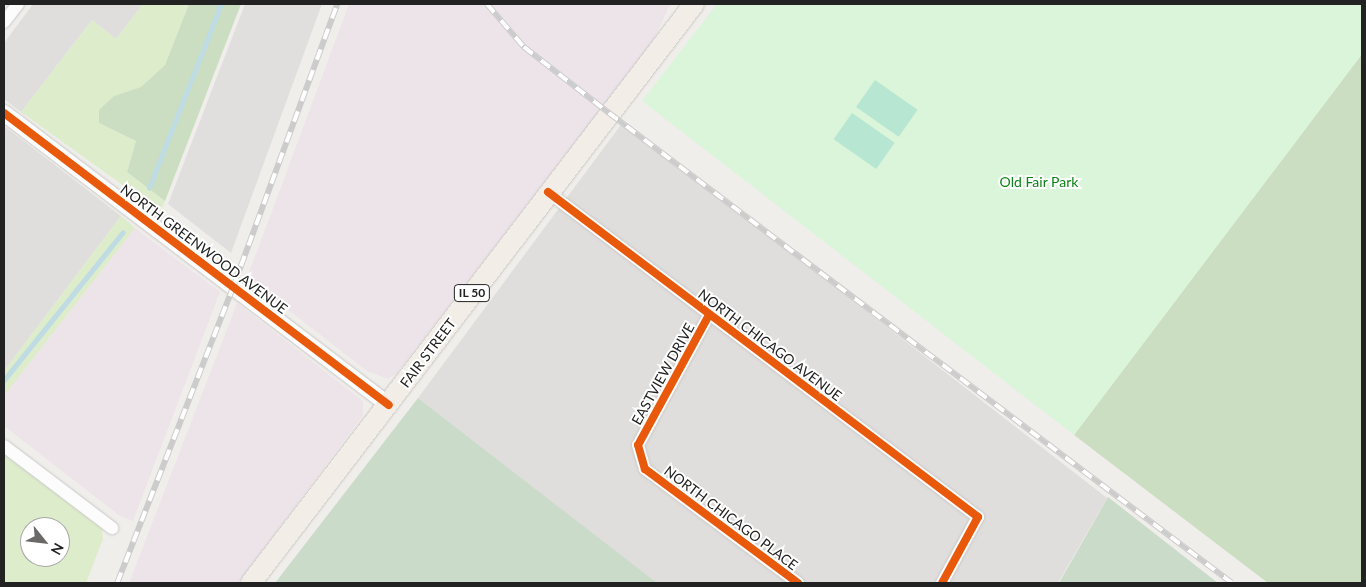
<!DOCTYPE html>
<html>
<head>
<meta charset="utf-8">
<style>
	body { margin:0 }
	#map { position:relative; width:1366px; height:587px; overflow:hidden; background:#f0eeeb; font-family:Lato,sans-serif }
	div>[style] { position:absolute }
	.residential>* { inset:0; background:#dfdedc }
	.industrial>* { inset:0; background:#ede4e9 }
	.grass>* { inset:0; background:#ddeccb }
	.forest>* { inset:0; background:#cbdec1 }
	.cemetery>* { inset:0; background:#cadbca }
	.park>* { inset:0; background:#daf5da }
	.pitch>* { inset:0; background:#b7e6d2; transform-origin:0 0 }
	.parking>* { inset:0; background:#e0dfde }
	.stream>* { height:4.5px; margin:-2.25px; padding:0 2.25px; transform-origin:2.25px; border-radius:2.25px; background:#bfdbe3 }
	.roads { filter:drop-shadow(0 0 1px #c9c8c7) drop-shadow(0 0 1px #c9c8c7) }
	.minor>* { height:12px; margin:-6px; padding:0 6px; transform-origin:6px; border-radius:6px; background:#fdfcfc }
	.tertiary>* { height:16px; margin:-8px; padding:0 8px; transform-origin:8px; border-radius:8px; background:#fdfcfc }
	.primary>* { height:20px; margin:-10px; padding:0 10px; transform-origin:10px; border-radius:10px; background:#f3ede7 }
	.rail>* { height:5.5px; margin-top:-2.75px; transform-origin:0; background:repeating-linear-gradient(90deg,#fff 0 11px,#ccc 0 22px); box-sizing:border-box; border-block:1px solid #ccc }
	.cycleway>* { height:8px; margin:-4px; padding:0 4px; transform-origin:4px; border-radius:4px; background:#e8590c }
	span { translate:-50% -50%; white-space:nowrap; text-align:center; line-height:1.15; -webkit-text-stroke:4px #fff; paint-order:stroke }
	.shield-label span { padding:1px 4px; background:#fff; border:1px solid; border-radius:4px; -webkit-text-stroke-width:0 }
	.shield-label { font-size:12px; color:#222; font-weight:700 }
	.park-label { font-size:14px; color:#0c8416 }
	.street-label { font-size:14px; color:#222 }
	.frame { position:absolute; inset:0; border:5px solid #222; pointer-events:none }
	.north { position:absolute; left:20px; top:517px; width:50px; height:50px; box-sizing:border-box; background:#fff; border:1px solid #a7a7a7; border-radius:50%; rotate:119deg; font-size:14px; font-weight:700; line-height:20px; text-align:center; color:#222 }
	.north::after { content:''; display:block; margin:auto; width:18px; height:22px; background:#6a6968; clip-path:polygon(50% 0,100% 100%,50% 72%,0 100%) }
</style>
</head>
<body>
<div id="map">
	<div class="residential">
		<div style="clip-path:polygon(33px 4px,143px 4px,116px 39px,92px 20px,21px 112px,4px 99px,4px 43px)"></div>
		<div style="clip-path:polygon(623px 122px,1107px 498px,1058px 583px,656px 583px,418px 398px)"></div>
		<div style="clip-path:polygon(4px 126px,121px 216px,4px 371px)"></div>
	</div>
	<div class="industrial">
		<div style="clip-path:polygon(349px 4px,670px 4px,653px 42px,396px 374px,388px 379px,367px 371px,247px 278px)"></div>
		<div style="clip-path:polygon(135px 228px,220px 292px,133px 521px,120px 516px,4px 426px,4px 396px)"></div>
		<div style="clip-path:polygon(237px 303px,363px 401px,363px 415px,238px 583px,129px 583px)"></div>
	</div>
	<div class="grass">
		<div style="clip-path:polygon(143px 4px,189px 4px,165px 65px,141px 87px,114px 96px,99px 123px,136px 141px,127px 172px,165px 201px,160px 212px,21px 112px,92px 20px,116px 39px)"></div>
		<div style="clip-path:polygon(121px 216px,135px 228px,4px 396px,4px 371px)"></div>
		<div style="clip-path:polygon(evenodd,4px 453px,102px 528px,103px 539px,86px 583px,4px 583px,4px 453px,30px 527px,60px 527px,60px 557px,30px 557px,30px 527px)"></div>
	</div>
	<div class="forest">
		<div style="clip-path:polygon(189px 4px,241px 4px,165px 201px,127px 172px,136px 141px,99px 123px,99px 110px,114px 96px,141px 87px,165px 65px)"></div>
		<div style="clip-path:polygon(1362px 54px,1362px 583px,1268px 583px,1074px 435px)"></div>
	</div>
	<div class="cemetery">
		<div style="clip-path:polygon(418px 398px,657px 583px,275px 583px)"></div>
		<div style="clip-path:polygon(1108px 497px,1218px 583px,1059px 583px)"></div>
	</div>
	<div class="park">
		<div style="clip-path:polygon(717px 4px,1362px 4px,1362px 54px,1074px 435px,642px 101px)"></div>
	</div>
	<div class="pitch">
		<div style="left:875px;top:80px;width:52px;height:33px;rotate:35deg"></div>
		<div style="left:852px;top:113px;width:52px;height:32px;rotate:35deg"></div>
	</div>
	<div class="parking">
		<div style="clip-path:polygon(245px 4px,322px 4px,231px 253px,168px 204px)"></div>
	</div>
	<div class="stream">
		<div style="left:149px;top:188px;width:198px;rotate:-68.6deg"></div>
		<div style="left:4px;top:380px;width:189px;rotate:-51.2deg"></div>
	</div>
	<div class="roads">
		<div class="minor">
			<div style="left:4px;top:22px;width:23px;rotate:-52deg"></div>
			<div style="left:548px;top:192px;width:539px;rotate:37.08deg"></div>
			<div style="left:978px;top:517px;width:75px;rotate:118.6deg"></div>
			<div style="left:709px;top:315px;width:148px;rotate:118.6deg"></div>
			<div style="left:638px;top:445px;width:25px;rotate:74deg"></div>
			<div style="left:645px;top:469px;width:191px;rotate:36.7deg"></div>
			<div style="left:4px;top:446px;width:136px;rotate:37.2deg"></div>
		</div>
		<div class="tertiary">
			<div style="left:4px;top:113px;width:483px;rotate:37.2deg"></div>
		</div>
		<div class="primary">
			<div style="left:251px;top:583px;width:729px;rotate:-52.58deg"></div>
		</div>
	</div>
	<div class="rail">
		<div style="left:487px;top:4px;width:57px;rotate:49.3deg"></div>
		<div style="left:524px;top:47px;width:108px;rotate:37.8deg"></div>
		<div style="left:609px;top:113px;width:780px;rotate:37.03deg"></div>
		<div style="left:117px;top:583px;width:318px;rotate:-68.6deg"></div>
		<div style="left:233px;top:287px;width:302px;rotate:-69.8deg"></div>
	</div>
	<div class="cycleway">
		<div style="left:4px;top:113px;width:483px;rotate:37.2deg"></div>
		<div style="left:548px;top:192px;width:539px;rotate:37.08deg"></div>
		<div style="left:978px;top:517px;width:75px;rotate:118.6deg"></div>
		<div style="left:709px;top:315px;width:148px;rotate:118.6deg"></div>
		<div style="left:638px;top:445px;width:25px;rotate:74deg"></div>
		<div style="left:645px;top:469px;width:191px;rotate:36.7deg"></div>
	</div>
	<div class="shield-label">
		<span style="left:472px;top:293px">IL 50</span>
	</div>
	<div class="park-label">
		<span style="left:1039px;top:182px">Old Fair Park</span>
	</div>
	<div class="street-label">
		<span style="left:204px;top:249px;rotate:37deg">NORTH GREENWOOD AVENUE</span>
		<span style="left:770px;top:345px;rotate:37deg">NORTH CHICAGO AVENUE</span>
		<span style="left:428px;top:353px;rotate:-53deg">FAIR STREET</span>
		<span style="left:663px;top:374px;rotate:-61deg">EASTVIEW DRIVE</span>
		<span style="left:731px;top:518px;rotate:37deg">NORTH CHICAGO PLACE</span>
	</div>
	<div class="frame"></div>
	<div class="north">N</div>
</div>
</body>
</html>
